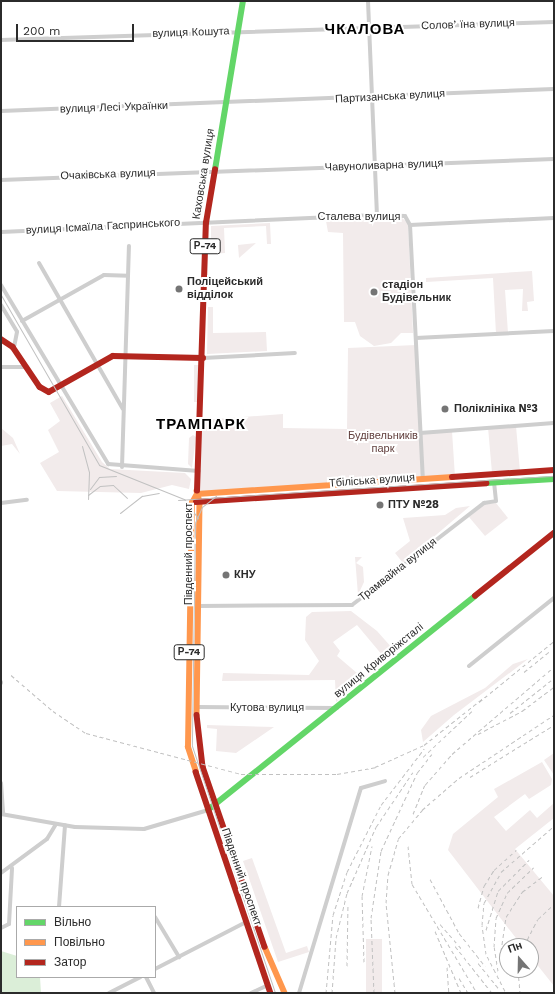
<!DOCTYPE html>
<html>
<head>
<meta charset="utf-8">
<style>
	body { margin:0 }
	#map { position:relative; width:555px; height:994px; overflow:hidden; background:#fff; font-family:"Work Sans",sans-serif }
	div>[style] { position:absolute }
	.green>* { inset:0; background:#f2ebeb; transform-origin:0 0 }
	.water>* { inset:0; background:#dbeed8 }
	.street>* { height:4px; margin:-2px; padding:0 2px; transform-origin:2px; border-radius:2px; background:#cecece }
	.fast>* { height:5.5px; margin:-2.75px; padding:0 2.75px; transform-origin:2.75px; border-radius:2.75px; background:#63d668 }
	.slow>* { height:5.5px; margin:-2.75px; padding:0 2.75px; transform-origin:2.75px; border-radius:2.75px; background:#ff974d }
	.jam>* { height:5.5px; margin:-2.75px; padding:0 2.75px; transform-origin:2.75px; border-radius:2.75px; background:#b3261e }
	.tram>* { height:1px; margin:-0.5px; padding:0 0.5px; transform-origin:0.5px; border-radius:0.5px; background:#c1c1c1 }
	.rail>* { height:1px; margin-top:-0.5px; transform-origin:0; background:repeating-linear-gradient(90deg,#c1c1c1 0 4px,transparent 0 7px) }
	.dots>* { width:11px; height:11px; translate:-50% -50%; box-sizing:border-box; border:2px solid #fff; border-radius:50% }
	span { translate:-50% -50%; white-space:nowrap; text-align:center; line-height:1.15; -webkit-text-stroke:4px #fff; paint-order:stroke }
	.shield-label span { padding:1px 3px; background:#fff; border:1px solid; border-radius:3px; -webkit-text-stroke-width:0 }
	.shield-label { font-size:10px; color:#2b2b2b; font-weight:700 }
	.street-label { font-size:11px; color:#2b2b2b }
	.poi-label { font-size:11px; color:#2b2b2b; font-weight:700 }
	.left { translate:0 -50%; text-align:left }
	.park-label { font-size:11px; color:#62403e }
	.district-label { font-size:15px; color:#000; font-weight:700; letter-spacing:1px }
	.frame { position:absolute; inset:0; border:2px solid #2b2b2b; pointer-events:none }
	.legend { position:absolute; left:16px; top:906px; width:140px; height:72px; box-sizing:border-box; background:#fff; border:1px solid #aaa; margin:0; padding:5px 7px; list-style:none; font-size:12px; color:#2b2b2b }
	.legend li { display:flex; align-items:center; gap:8px; height:20px }
	.legend b { width:20px; border:1px solid #aaa }
	.north { position:absolute; left:499px; top:938px; width:40px; height:40px; box-sizing:border-box; background:#fff; border:1px solid #aaa; border-radius:50%; rotate:340deg; font-size:11px; font-weight:700; line-height:16px; text-align:center; color:#2b2b2b }
	.north::after { content:''; display:block; margin:auto; width:14px; height:18px; background:#757575; clip-path:polygon(50% 0,100% 100%,50% 72%,0 100%) }
	.scale { position:absolute; left:16px; top:24px; width:118px; height:18px; box-sizing:border-box; border:2px solid #2b2b2b; border-top:0; padding-left:5px; font-size:12px; line-height:14px; white-space:nowrap; color:#2b2b2b; -webkit-text-stroke:3px #fff; paint-order:stroke }
</style>
</head>
<body>
<div id="map">
	<div class="green">
		<div style="clip-path:polygon(402px 218px,408px 223px,413px 333px,401px 333px,391px 343px,374px 346px,360px 336px,355px 322px,344px 322px,343px 233px,328px 232px,326px 221px)"></div>
		<div style="clip-path:polygon(270px 223px,271px 244px,267px 244px,266px 226px,224px 228px,225px 253px,211px 254px,211px 226px)"></div>
		<div style="clip-path:polygon(256px 243px,239px 258px,238px 245px)"></div>
		<div style="clip-path:polygon(532px 271px,534px 301px,527px 302px,528px 311px,522px 311px,523px 289px,505px 290px,508px 333px,496px 334px,493px 278px,426px 282px,426px 278px)"></div>
		<div style="clip-path:polygon(208px 307px,213px 307px,213px 333px,266px 332px,267px 351px,207px 354px)"></div>
		<div style="clip-path:polygon(416px 345px,420px 433px,452px 431px,455px 477px,197px 494px,202px 420px,283px 414px,283px 428px,347px 429px,348px 348px)"></div>
		<div style="left:194px;top:365px;width:5px;height:37px"></div>
		<div style="clip-path:polygon(62px 396px,102px 462px,110px 469px,185px 473px,191px 479px,189px 489px,172px 485px,141px 493px,57px 491px,40px 463px,59px 452px,48px 430px,60px 421px,50px 403px)"></div>
		<div style="left:516px;top:426px;width:47px;height:28px;rotate:85deg"></div>
		<div style="clip-path:polygon(1px 428px,13px 438px,20px 454px,12px 444px,1px 446px)"></div>
		<div style="clip-path:polygon(193px 435px,196px 437px,192px 468px,188px 464px,189px 438px)"></div>
		<div style="clip-path:polygon(496px 503px,508px 518px,485px 536px,469px 517px,485px 504px)"></div>
		<div style="clip-path:polygon(470px 506px,403px 563px,395px 553px,410px 541px,403px 518px,445px 515px,456px 508px)"></div>
		<div style="clip-path:polygon(355px 557px,362px 557px,356px 563px,363px 567px,364px 582px,358px 595px)"></div>
		<div style="clip-path:polygon(351px 611px,377px 631px,393px 649px,383px 656px,357px 625px,333px 642px,340px 651px,337px 656px,364px 679px,336px 702px,335px 680px,222px 681px,223px 673px,309px 675px,319px 661px,305px 640px,306px 617px,312px 612px)"></div>
		<div style="clip-path:polygon(528px 659px,454px 715px,423px 742px,421px 730px,431px 716px,485px 688px,513px 664px)"></div>
		<div style="clip-path:polygon(207px 725px,274px 727px,236px 753px,216px 751px,217px 729px,207px 728px)"></div>
		<div style="clip-path:polygon(554px 753px,554px 775px,544px 760px)"></div>
		<div style="clip-path:polygon(542px 762px,552px 779px,551px 785px,529px 799px,525px 794px,494px 817px,506px 831px,530px 810px,537px 818px,554px 803px,554px 818px,515px 849px,554px 896px,554px 986px,531px 957px,531px 946px,522px 946px,448px 850px,453px 834px,498px 797px,494px 789px)"></div>
		<div style="clip-path:polygon(252px 858px,286px 953px,307px 946px,309px 952px,278px 962px,243px 861px)"></div>
		<div style="left:366px;top:939px;width:16px;height:54px"></div>
	</div>
	<div class="water">
		<div style="clip-path:polygon(1px 951px,17px 956px,17px 977px,40px 977px,41px 993px,1px 993px)"></div>
	</div>
	<div class="street">
		<div style="left:368px;top:1px;width:214px;rotate:87.6deg"></div>
		<div style="left:1px;top:40px;width:553px;rotate:-1.86deg"></div>
		<div style="left:1px;top:111px;width:553px;rotate:-2.28deg"></div>
		<div style="left:1px;top:180px;width:553px;rotate:-2.17deg"></div>
		<div style="left:410px;top:225px;width:254px;rotate:87.1deg"></div>
		<div style="left:1px;top:232px;width:376px;rotate:-2.6deg"></div>
		<div style="left:377px;top:215px;width:28px;rotate:2deg"></div>
		<div style="left:405px;top:216px;width:10px;rotate:61deg"></div>
		<div style="left:410px;top:225px;width:144px;rotate:-2.8deg"></div>
		<div style="left:39px;top:263px;width:168px;rotate:60.1deg"></div>
		<div style="left:1px;top:285px;width:209px;rotate:59.1deg"></div>
		<div style="left:108px;top:464px;width:91px;rotate:4.4deg"></div>
		<div style="left:1px;top:305px;width:31px;rotate:59deg"></div>
		<div style="left:17px;top:332px;width:16px;rotate:101deg"></div>
		<div style="left:22px;top:321px;width:94px;rotate:-29.3deg"></div>
		<div style="left:104px;top:275px;width:24px;rotate:2deg"></div>
		<div style="left:416px;top:338px;width:138px;rotate:-2.9deg"></div>
		<div style="left:203px;top:358px;width:92px;rotate:-3.1deg"></div>
		<div style="left:1px;top:367px;width:25px"></div>
		<div style="left:420px;top:433px;width:134px;rotate:-4.3deg"></div>
		<div style="left:122px;top:467px;width:221px;rotate:-88.2deg"></div>
		<div style="left:1px;top:503px;width:26px;rotate:-7deg"></div>
		<div style="left:199px;top:606px;width:153px;rotate:-0.4deg"></div>
		<div style="left:352px;top:605px;width:167px;rotate:-37.7deg"></div>
		<div style="left:484px;top:503px;width:12px;rotate:-9deg"></div>
		<div style="left:496px;top:501px;width:18px;rotate:-96deg"></div>
		<div style="left:469px;top:666px;width:109px;rotate:-38.7deg"></div>
		<div style="left:1px;top:682px;width:1px;rotate:90deg"></div>
		<div style="left:197px;top:707px;width:140px;rotate:0.4deg"></div>
		<div style="left:1px;top:783px;width:31px;rotate:86deg"></div>
		<div style="left:1px;top:814px;width:75px;rotate:10deg"></div>
		<div style="left:75px;top:827px;width:69px;rotate:1.7deg"></div>
		<div style="left:144px;top:829px;width:67px;rotate:-16.5deg"></div>
		<div style="left:1px;top:873px;width:57px;rotate:-36.5deg"></div>
		<div style="left:47px;top:839px;width:17px;rotate:-59deg"></div>
		<div style="left:59px;top:907px;width:82px;rotate:-85.8deg"></div>
		<div style="left:155px;top:917px;width:47px;rotate:59deg"></div>
		<div style="left:1px;top:928px;width:9px;rotate:-27deg"></div>
		<div style="left:9px;top:924px;width:56px;rotate:-86.9deg"></div>
		<div style="left:155px;top:969px;width:102px;rotate:-27.3deg"></div>
		<div style="left:146px;top:977px;width:18px;rotate:63deg"></div>
		<div style="left:109px;top:993px;width:35px;rotate:-27deg"></div>
		<div style="left:251px;top:993px;width:19px;rotate:-25deg"></div>
		<div style="left:299px;top:993px;width:214px;rotate:-73.2deg"></div>
		<div style="left:361px;top:788px;width:25px;rotate:-16deg"></div>
	</div>
	<div class="fast">
		<div style="left:215px;top:170px;width:171px;rotate:-80.6deg"></div>
		<div style="left:486px;top:483px;width:68px;rotate:-3.4deg"></div>
		<div style="left:208px;top:810px;width:342px;rotate:-38.7deg"></div>
	</div>
	<div class="slow">
		<div style="left:197px;top:491px;width:11px;rotate:75deg"></div>
		<div style="left:200px;top:502px;width:213px;rotate:90.8deg"></div>
		<div style="left:197px;top:494px;width:256px;rotate:-3.8deg"></div>
		<div style="left:196px;top:772px;width:26px;rotate:-108deg"></div>
		<div style="left:188px;top:747px;width:244px;rotate:-89.1deg"></div>
		<div style="left:192px;top:503px;width:10px;rotate:-61deg"></div>
		<div style="left:265px;top:947px;width:50px;rotate:66.5deg"></div>
	</div>
	<div class="jam">
		<div style="left:1px;top:339px;width:14px;rotate:34deg"></div>
		<div style="left:13px;top:347px;width:48px;rotate:56deg"></div>
		<div style="left:40px;top:387px;width:10px;rotate:29deg"></div>
		<div style="left:49px;top:392px;width:73px;rotate:-29.4deg"></div>
		<div style="left:113px;top:356px;width:90px;rotate:1.3deg"></div>
		<div style="left:452px;top:477px;width:102px;rotate:-3.9deg"></div>
		<div style="left:197px;top:491px;width:268px;rotate:-88.1deg"></div>
		<div style="left:206px;top:223px;width:54px;rotate:-80.4deg"></div>
		<div style="left:196px;top:502px;width:291px;rotate:-3.7deg"></div>
		<div style="left:475px;top:596px;width:101px;rotate:-38.6deg"></div>
		<div style="left:197px;top:715px;width:52px;rotate:83.4deg"></div>
		<div style="left:203px;top:767px;width:190px;rotate:71deg"></div>
		<div style="left:196px;top:772px;width:233px;rotate:71.3deg"></div>
	</div>
	<div class="tram">
		<div style="left:1px;top:295px;width:196px;rotate:60deg"></div>
		<div style="left:99px;top:465px;width:92px;rotate:21.8deg"></div>
		<div style="left:184px;top:499px;width:24px;rotate:54deg"></div>
		<div style="left:82px;top:446px;width:27px;rotate:75deg"></div>
		<div style="left:89px;top:472px;width:27px;rotate:92deg"></div>
		<div style="left:90px;top:489px;width:15px;rotate:-53deg"></div>
		<div style="left:99px;top:477px;width:17px;rotate:-3deg"></div>
		<div style="left:88px;top:495px;width:15px;rotate:-37deg"></div>
		<div style="left:100px;top:486px;width:13px;rotate:-4deg"></div>
		<div style="left:113px;top:485px;width:19px;rotate:43deg"></div>
		<div style="left:216px;top:496px;width:18px;rotate:142deg"></div>
		<div style="left:202px;top:507px;width:17px;rotate:114deg"></div>
		<div style="left:195px;top:523px;width:223px;rotate:90.8deg"></div>
		<div style="left:192px;top:746px;width:261px;rotate:71.4deg"></div>
		<div style="left:178px;top:500px;width:377px;rotate:-3.7deg"></div>
		<div style="left:120px;top:513px;width:28px;rotate:-38deg"></div>
		<div style="left:142px;top:496px;width:17px;rotate:-10deg"></div>
	</div>
	<div class="rail">
		<div style="left:524px;top:672px;width:32px;rotate:-39deg"></div>
		<div style="left:11px;top:675px;width:55px;rotate:40.6deg"></div>
		<div style="left:53px;top:711px;width:40px;rotate:34deg"></div>
		<div style="left:86px;top:733px;width:160px;rotate:14.8deg"></div>
		<div style="left:241px;top:774px;width:96px"></div>
		<div style="left:337px;top:774px;width:39px;rotate:-10deg"></div>
		<div style="left:375px;top:767px;width:54px;rotate:-24.2deg"></div>
		<div style="left:424px;top:745px;width:75px;rotate:-38.5deg"></div>
		<div style="left:479px;top:702px;width:97px;rotate:-39.1deg"></div>
		<div style="left:510px;top:713px;width:56px;rotate:-38.5deg"></div>
		<div style="left:478px;top:734px;width:50px;rotate:-27.6deg"></div>
		<div style="left:522px;top:711px;width:40px;rotate:-37deg"></div>
		<div style="left:423px;top:757px;width:67px;rotate:-43.2deg"></div>
		<div style="left:470px;top:777px;width:99px;rotate:-31.8deg"></div>
		<div style="left:413px;top:814px;width:31px;rotate:-68deg"></div>
		<div style="left:425px;top:785px;width:41px;rotate:-48.9deg"></div>
		<div style="left:452px;top:754px;width:134px;rotate:-40.5deg"></div>
		<div style="left:408px;top:846px;width:38px;rotate:84deg"></div>
		<div style="left:412px;top:884px;width:127px;rotate:59.2deg"></div>
		<div style="left:430px;top:879px;width:61px;rotate:61.8deg"></div>
		<div style="left:459px;top:933px;width:42px;rotate:51.8deg"></div>
		<div style="left:478px;top:908px;width:23px;rotate:-75deg"></div>
		<div style="left:484px;top:886px;width:19px;rotate:-58deg"></div>
		<div style="left:494px;top:870px;width:30px;rotate:-42deg"></div>
		<div style="left:440px;top:924px;width:32px;rotate:49deg"></div>
		<div style="left:486px;top:930px;width:41px;rotate:-72.9deg"></div>
		<div style="left:498px;top:891px;width:44px;rotate:-45deg"></div>
		<div style="left:435px;top:931px;width:67px;rotate:67.2deg"></div>
		<div style="left:455px;top:946px;width:60px;rotate:51.8deg"></div>
		<div style="left:524px;top:946px;width:30px;rotate:-63deg"></div>
		<div style="left:538px;top:919px;width:22px;rotate:-43deg"></div>
		<div style="left:500px;top:958px;width:41px;rotate:-81.7deg"></div>
		<div style="left:506px;top:917px;width:30px;rotate:-57deg"></div>
		<div style="left:522px;top:892px;width:25px;rotate:-37deg"></div>
		<div style="left:364px;top:962px;width:66px;rotate:-91.7deg"></div>
		<div style="left:362px;top:896px;width:51px;rotate:-78.7deg"></div>
		<div style="left:478px;top:963px;width:32px;rotate:51deg"></div>
		<div style="left:347px;top:966px;width:61px;rotate:-89.1deg"></div>
		<div style="left:447px;top:967px;width:26px;rotate:86deg"></div>
		<div style="left:518px;top:970px;width:23px;rotate:85deg"></div>
		<div style="left:498px;top:971px;width:24px;rotate:-99deg"></div>
		<div style="left:494px;top:947px;width:29px;rotate:-86deg"></div>
		<div style="left:496px;top:918px;width:27px;rotate:-66deg"></div>
		<div style="left:507px;top:893px;width:37px;rotate:-44deg"></div>
		<div style="left:459px;top:978px;width:17px;rotate:59deg"></div>
		<div style="left:505px;top:991px;width:42px;rotate:-117.2deg"></div>
		<div style="left:486px;top:954px;width:29px;rotate:-98deg"></div>
		<div style="left:482px;top:925px;width:22px;rotate:-85deg"></div>
		<div style="left:484px;top:903px;width:35px;rotate:-61deg"></div>
		<div style="left:501px;top:872px;width:70px;rotate:-41deg"></div>
		<div style="left:326px;top:993px;width:78px;rotate:-84.9deg"></div>
		<div style="left:333px;top:915px;width:45px;rotate:-72deg"></div>
		<div style="left:347px;top:872px;width:75px;rotate:-63.1deg"></div>
		<div style="left:381px;top:805px;width:71px;rotate:-52.5deg"></div>
		<div style="left:332px;top:993px;width:55px;rotate:-85.8deg"></div>
		<div style="left:336px;top:938px;width:46px;rotate:-76.3deg"></div>
		<div style="left:347px;top:893px;width:72px;rotate:-66.3deg"></div>
		<div style="left:376px;top:827px;width:66px;rotate:-56.1deg"></div>
		<div style="left:374px;top:993px;width:75px;rotate:-92.3deg"></div>
		<div style="left:371px;top:918px;width:68px;rotate:-81.5deg"></div>
		<div style="left:381px;top:851px;width:86px;rotate:-65.2deg"></div>
		<div style="left:417px;top:773px;width:24px;rotate:-52deg"></div>
		<div style="left:395px;top:993px;width:90px;rotate:-95.7deg"></div>
		<div style="left:386px;top:903px;width:28px;rotate:-86deg"></div>
		<div style="left:388px;top:875px;width:37px;rotate:-74deg"></div>
		<div style="left:398px;top:839px;width:38px;rotate:-50deg"></div>
		<div style="left:422px;top:810px;width:49px;rotate:-40.9deg"></div>
		<div style="left:459px;top:778px;width:114px;rotate:-33.6deg"></div>
	</div>
	<div class="dots">
		<div style="left:179px;top:289px;background:#757575"></div>
		<div style="left:374px;top:292px;background:#757575"></div>
		<div style="left:445px;top:409px;background:#757575"></div>
		<div style="left:380px;top:505px;background:#757575"></div>
		<div style="left:226px;top:575px;background:#757575"></div>
	</div>
	<div class="shield-label">
		<span style="left:205px;top:246px">Р-74</span>
		<span style="left:189px;top:652px">Р-74</span>
	</div>
	<div class="street-label">
		<span style="left:468px;top:25px;rotate:-2deg">Соловʼїна вулиця</span>
		<span style="left:191px;top:33px;rotate:-2deg">вулиця Кошута</span>
		<span style="left:390px;top:97px;rotate:-3deg">Партизанська вулиця</span>
		<span style="left:114px;top:108px;rotate:-2deg">вулиця Лесі Українки</span>
		<span style="left:384px;top:166px;rotate:-2deg">Чавуноливарна вулиця</span>
		<span style="left:204px;top:174px;rotate:-81deg">Каховська вулиця</span>
		<span style="left:108px;top:175px;rotate:-2deg">Очаківська вулиця</span>
		<span style="left:359px;top:217px">Сталева вулиця</span>
		<span style="left:103px;top:227px;rotate:-3deg">вулиця Ісмаїла Гаспринського</span>
		<span style="left:372px;top:481px;rotate:-4deg">Тбіліська вулиця</span>
		<span style="left:189px;top:554px;rotate:-90deg">Південний проспект</span>
		<span style="left:398px;top:570px;rotate:-38deg">Трамвайна вулиця</span>
		<span style="left:379px;top:661px;rotate:-39deg">вулиця Криворіжсталі</span>
		<span style="left:267px;top:708px">Кутова вулиця</span>
		<span style="left:241px;top:877px;rotate:71deg">Південний проспект</span>
	</div>
	<div class="poi-label">
		<span class="left" style="left:187px;top:289px">Поліцейський<br>відділок</span>
		<span class="left" style="left:382px;top:292px">стадіон<br>Будівельник</span>
		<span class="left" style="left:454px;top:409px">Поліклініка №3</span>
		<span class="left" style="left:388px;top:505px">ПТУ №28</span>
		<span class="left" style="left:234px;top:575px">КНУ</span>
	</div>
	<div class="park-label">
		<span style="left:383px;top:443px">Будівельників<br>парк</span>
	</div>
	<div class="district-label">
		<span style="left:365px;top:30px">ЧКАЛОВА</span>
		<span style="left:201px;top:425px">ТРАМПАРК</span>
	</div>
	<div class="frame"></div>
	<ul class="legend">
	<li><b style="height:5px;background:#63d668"></b>Вільно</li>
	<li><b style="height:5px;background:#ff974d"></b>Повільно</li>
	<li><b style="height:5px;background:#b3261e"></b>Затор</li>
	</ul>
	<div class="north">Пн</div>
	<div class="scale">200 m</div>
</div>
</body>
</html>
